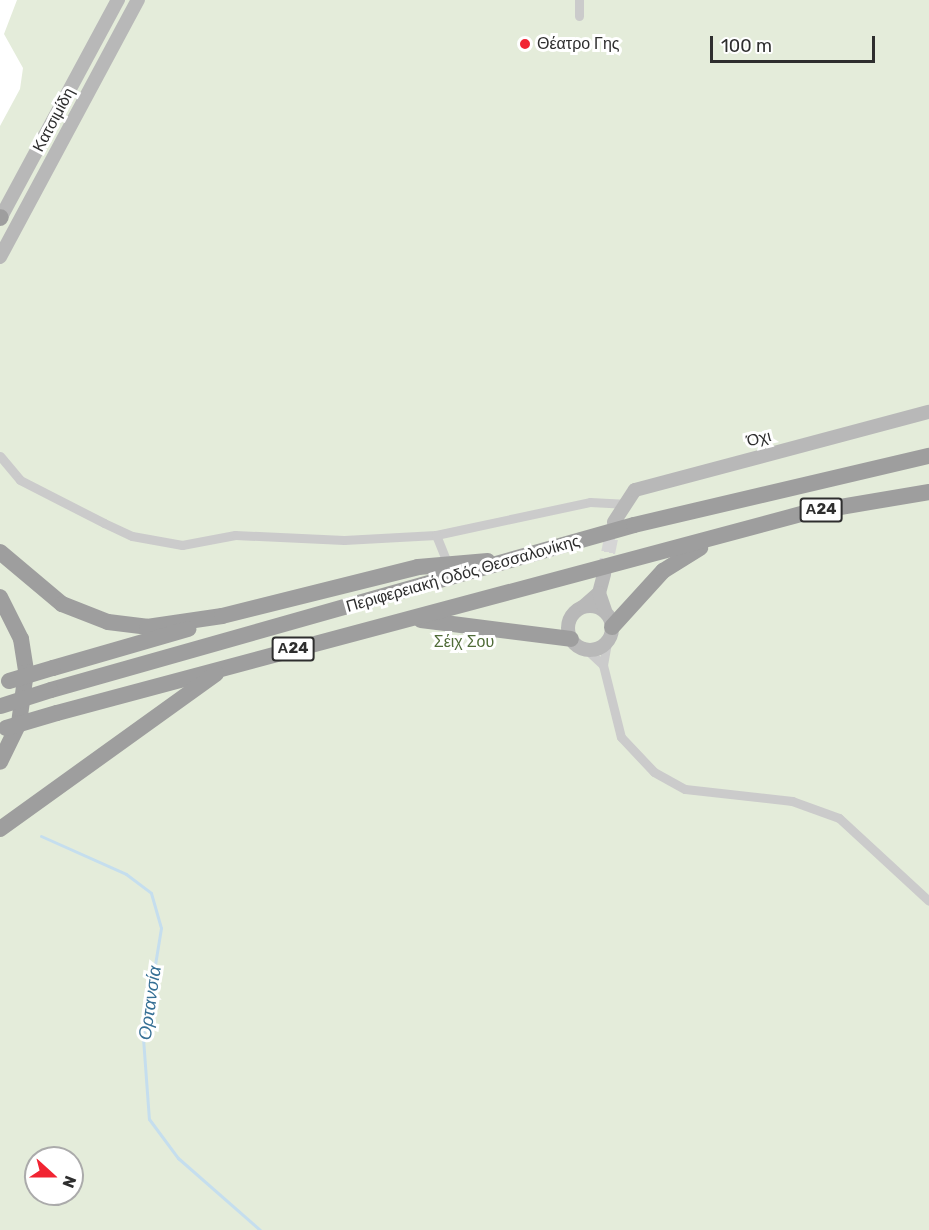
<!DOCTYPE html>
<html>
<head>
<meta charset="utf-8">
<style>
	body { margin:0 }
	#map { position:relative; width:929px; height:1230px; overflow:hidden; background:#fff; font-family:Rubik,sans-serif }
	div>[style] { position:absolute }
	.green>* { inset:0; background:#e4ecda }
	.stream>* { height:3px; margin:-1.5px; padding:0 1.5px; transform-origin:1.5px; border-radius:1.5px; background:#c5deee }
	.secondary-tunnel>* { height:14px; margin-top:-7px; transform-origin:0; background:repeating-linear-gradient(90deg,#d5d5d5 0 14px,transparent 0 21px) }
	.minor>* { height:9px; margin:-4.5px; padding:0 4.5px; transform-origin:4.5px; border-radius:4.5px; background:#cbcbcb }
	.secondary>* { height:14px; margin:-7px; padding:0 7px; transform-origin:7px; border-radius:7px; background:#b8b8b8 }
	.secondary>.ring { margin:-7px; padding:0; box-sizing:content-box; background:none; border:14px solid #b8b8b8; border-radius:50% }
	.trunk>* { height:16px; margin:-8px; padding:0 8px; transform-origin:8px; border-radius:8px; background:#9e9e9e }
	.trunk-bridge>* { height:16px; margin:-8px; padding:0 8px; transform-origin:8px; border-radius:8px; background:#9e9e9e }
	.dots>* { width:16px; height:16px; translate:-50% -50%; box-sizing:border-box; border:3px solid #fff; border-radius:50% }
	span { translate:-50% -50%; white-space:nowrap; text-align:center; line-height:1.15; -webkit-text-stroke:6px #fff; paint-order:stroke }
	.shield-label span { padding:2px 4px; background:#fff; border:2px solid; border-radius:4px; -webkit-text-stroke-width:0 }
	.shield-label { font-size:15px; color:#2e2e2e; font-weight:700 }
	.poi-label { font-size:16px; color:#2e2e2e }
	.left { translate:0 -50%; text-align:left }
	.street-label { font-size:16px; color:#2e2e2e }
	.park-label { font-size:16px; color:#506c38 }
	.water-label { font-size:18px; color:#367095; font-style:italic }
	.north { position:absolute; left:24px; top:1146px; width:60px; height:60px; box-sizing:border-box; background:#fff; border:2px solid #ababab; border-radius:50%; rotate:111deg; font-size:16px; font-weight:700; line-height:24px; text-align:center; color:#2e2e2e }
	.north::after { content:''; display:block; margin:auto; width:21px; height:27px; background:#f12432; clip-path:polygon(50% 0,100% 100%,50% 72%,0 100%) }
	.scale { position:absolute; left:710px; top:36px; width:165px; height:27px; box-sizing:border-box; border:3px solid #2e2e2e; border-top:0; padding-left:8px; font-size:18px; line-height:21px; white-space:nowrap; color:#2e2e2e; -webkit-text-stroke:4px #fff; paint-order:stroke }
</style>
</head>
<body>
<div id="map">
	<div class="green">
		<div style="clip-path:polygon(evenodd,17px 0,929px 0,929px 1230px,0 1230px,0 126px,20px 89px,23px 68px,4px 34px,17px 0,36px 1158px,72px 1158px,72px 1194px,36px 1194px,36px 1158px)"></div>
	</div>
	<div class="stream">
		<div style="left:41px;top:836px;width:93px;rotate:24.1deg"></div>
		<div style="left:126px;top:874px;width:31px;rotate:37deg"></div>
		<div style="left:151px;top:893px;width:36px;rotate:74deg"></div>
		<div style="left:161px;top:928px;width:111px;rotate:99.3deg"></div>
		<div style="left:143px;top:1038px;width:81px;rotate:85.8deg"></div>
		<div style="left:149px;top:1119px;width:49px;rotate:53.4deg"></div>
		<div style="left:178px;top:1158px;width:109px;rotate:41.3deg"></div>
	</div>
	<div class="secondary-tunnel">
		<div style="left:604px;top:573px;width:50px;rotate:-78.5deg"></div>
	</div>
	<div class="minor">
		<div style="left:579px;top:0;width:16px;rotate:90deg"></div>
		<div style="left:0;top:456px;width:31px;rotate:50deg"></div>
		<div style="left:20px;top:480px;width:94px;rotate:27.1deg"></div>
		<div style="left:104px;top:523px;width:31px;rotate:25deg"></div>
		<div style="left:132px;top:536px;width:51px;rotate:10.2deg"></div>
		<div style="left:182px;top:545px;width:54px;rotate:-10.7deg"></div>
		<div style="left:235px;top:535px;width:109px;rotate:2.6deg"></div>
		<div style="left:344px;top:540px;width:92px;rotate:-3.1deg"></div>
		<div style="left:436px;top:535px;width:157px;rotate:-12.1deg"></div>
		<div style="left:590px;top:502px;width:33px;rotate:3deg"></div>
		<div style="left:436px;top:535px;width:29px;rotate:68deg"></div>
		<div style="left:587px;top:650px;width:22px;rotate:43deg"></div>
		<div style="left:603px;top:665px;width:23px;rotate:-80deg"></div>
		<div style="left:603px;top:665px;width:74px;rotate:76deg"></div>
		<div style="left:621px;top:737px;width:48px;rotate:46.7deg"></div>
		<div style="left:654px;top:772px;width:35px;rotate:29deg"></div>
		<div style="left:685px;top:789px;width:108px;rotate:6.4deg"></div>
		<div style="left:792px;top:801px;width:50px;rotate:19.9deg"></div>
		<div style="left:839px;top:818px;width:122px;rotate:42.7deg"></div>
	</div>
	<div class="secondary">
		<div style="left:1px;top:217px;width:247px;rotate:-61.7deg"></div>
		<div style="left:0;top:257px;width:292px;rotate:-61.8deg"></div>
		<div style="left:614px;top:522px;width:38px;rotate:-57deg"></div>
		<div style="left:635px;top:490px;width:304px;rotate:-14.9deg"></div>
		<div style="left:599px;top:593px;width:20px;rotate:-75deg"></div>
		<div class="ring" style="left:568px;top:606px;width:30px;height:30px"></div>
		<div style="left:584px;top:606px;width:20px;rotate:-41deg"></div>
		<div style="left:599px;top:593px;width:18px;rotate:71deg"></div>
	</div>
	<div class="trunk">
		<div style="left:0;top:218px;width:1px;rotate:-45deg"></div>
		<div style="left:0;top:552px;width:81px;rotate:40deg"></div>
		<div style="left:62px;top:604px;width:49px;rotate:21.4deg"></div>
		<div style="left:108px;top:622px;width:39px;rotate:7deg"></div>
		<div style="left:147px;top:627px;width:76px;rotate:-8.3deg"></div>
		<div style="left:222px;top:616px;width:202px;rotate:-14deg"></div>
		<div style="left:418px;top:567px;width:70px;rotate:-4.9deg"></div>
		<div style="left:0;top:597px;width:47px;rotate:63.4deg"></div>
		<div style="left:21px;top:639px;width:33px;rotate:81deg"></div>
		<div style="left:26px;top:672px;width:51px;rotate:97.8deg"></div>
		<div style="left:19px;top:723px;width:43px;rotate:116deg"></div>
		<div style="left:421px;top:620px;width:151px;rotate:7.2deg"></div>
		<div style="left:612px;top:627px;width:76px;rotate:-47.7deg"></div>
		<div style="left:663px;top:571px;width:44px;rotate:-31.9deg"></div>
		<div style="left:53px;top:668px;width:141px;rotate:-16.1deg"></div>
		<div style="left:51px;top:690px;width:606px;rotate:-15.8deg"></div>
		<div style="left:634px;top:525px;width:303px;rotate:-13.2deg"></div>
		<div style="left:57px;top:713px;width:774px;rotate:-14.97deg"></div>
		<div style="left:805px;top:513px;width:126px;rotate:-9.6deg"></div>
		<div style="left:0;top:829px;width:266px;rotate:-35.7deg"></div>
	</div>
	<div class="trunk-bridge">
		<div style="left:9px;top:681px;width:46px;rotate:-16.5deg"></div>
		<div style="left:1px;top:706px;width:52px;rotate:-17.7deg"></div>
		<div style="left:6px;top:728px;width:53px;rotate:-16.4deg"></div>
	</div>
	<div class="dots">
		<div style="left:525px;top:44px;background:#f12432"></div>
	</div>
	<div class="shield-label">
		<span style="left:821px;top:510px">Α24</span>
		<span style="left:293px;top:649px">Α24</span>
	</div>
	<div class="poi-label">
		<span class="left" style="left:537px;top:44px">Θέατρο Γης</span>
	</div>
	<div class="street-label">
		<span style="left:54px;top:120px;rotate:-62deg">Κατσιμίδη</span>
		<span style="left:759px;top:439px;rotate:-14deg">Όχι</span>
		<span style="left:463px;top:574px;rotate:-16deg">Περιφερειακή Οδός Θεσσαλονίκης</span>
	</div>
	<div class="park-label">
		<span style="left:464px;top:642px">Σέιχ Σου</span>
	</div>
	<div class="water-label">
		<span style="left:150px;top:1003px;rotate:-82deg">Ορτανσία</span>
	</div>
	<div class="north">N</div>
	<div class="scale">100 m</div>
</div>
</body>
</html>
